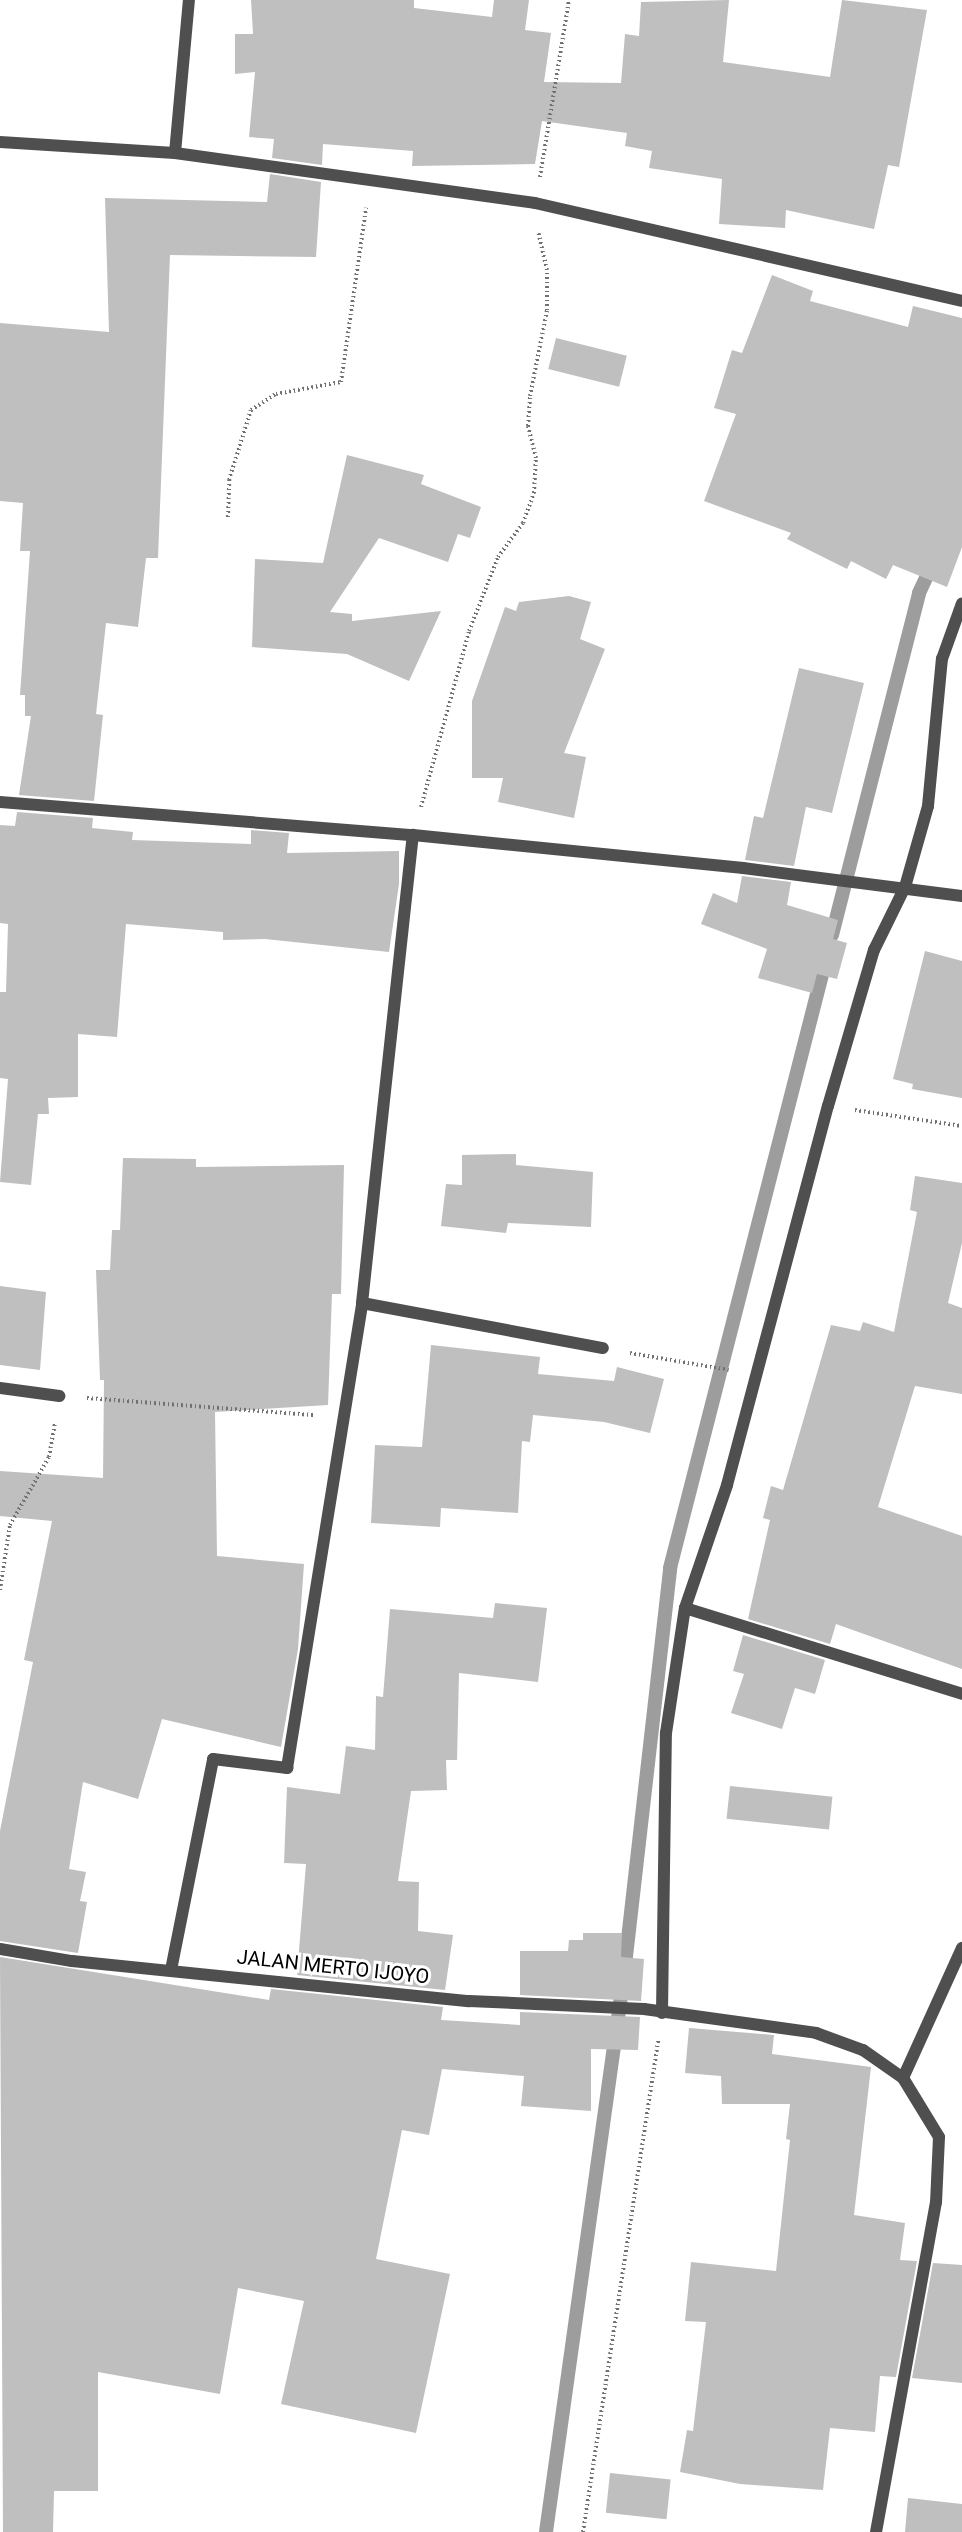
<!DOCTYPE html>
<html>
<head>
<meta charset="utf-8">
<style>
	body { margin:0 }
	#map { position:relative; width:962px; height:2532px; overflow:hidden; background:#fff; font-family:Roboto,sans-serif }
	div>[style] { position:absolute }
	.stream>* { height:14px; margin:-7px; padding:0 7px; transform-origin:7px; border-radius:7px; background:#9d9d9d }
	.building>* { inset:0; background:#bfbfbf; transform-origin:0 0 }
	.path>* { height:4px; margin-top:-2px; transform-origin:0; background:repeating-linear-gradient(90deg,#717171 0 1.5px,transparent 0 4.5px) }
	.service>* { height:12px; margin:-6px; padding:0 6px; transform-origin:6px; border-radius:6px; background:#4f4f4f }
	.minor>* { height:12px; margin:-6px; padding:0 6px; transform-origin:6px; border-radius:6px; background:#4f4f4f }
	.tertiary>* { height:12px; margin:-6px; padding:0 6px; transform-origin:6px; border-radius:6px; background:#4f4f4f }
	span { translate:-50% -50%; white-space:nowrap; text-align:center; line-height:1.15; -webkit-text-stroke:6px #fff; paint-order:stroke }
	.street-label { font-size:20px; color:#000 }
</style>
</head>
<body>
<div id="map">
	<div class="stream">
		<div style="left:832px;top:935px;width:353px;rotate:-75.7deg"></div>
		<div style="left:919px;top:593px;width:33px;rotate:-65deg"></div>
		<div style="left:624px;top:1974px;width:409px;rotate:-83.5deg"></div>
		<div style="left:670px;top:1568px;width:629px;rotate:-75.63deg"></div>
		<div style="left:546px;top:2532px;width:541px;rotate:-82.03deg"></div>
	</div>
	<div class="building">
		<div style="clip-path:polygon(251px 0,414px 0,414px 8px,492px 17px,494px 0,529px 0,525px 30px,551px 33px,544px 82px,621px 83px,625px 34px,639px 36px,641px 2px,729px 0,723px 62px,830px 77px,842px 0,927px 10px,899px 167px,888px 165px,874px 229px,786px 210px,785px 228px,719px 224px,722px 179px,649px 168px,652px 151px,625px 146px,627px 133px,542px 121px,535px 164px,412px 166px,413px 151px,323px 144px,322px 165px,272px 158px,274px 139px,249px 137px,255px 72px,235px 74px,235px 34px,253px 34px)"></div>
		<div style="clip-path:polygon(270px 174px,321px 182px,316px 257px,170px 255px,158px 558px,146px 558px,138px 627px,106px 623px,96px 714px,103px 715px,94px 801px,19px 795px,31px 716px,25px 716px,25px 695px,20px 695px,30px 551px,20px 551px,23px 503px,0 501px,0 323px,109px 332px,105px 198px,267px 202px)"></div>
		<div style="clip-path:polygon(772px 275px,813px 291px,810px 301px,908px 327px,913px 306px,962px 318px,962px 547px,947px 587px,893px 565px,886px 579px,851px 561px,847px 569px,787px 539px,791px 533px,704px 501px,736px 414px,714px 408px,732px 350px,742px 353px)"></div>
		<div style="left:556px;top:338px;width:73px;height:32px;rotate:14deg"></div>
		<div style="clip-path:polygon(347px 455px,424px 475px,421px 484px,481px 507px,470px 538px,458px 534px,448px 562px,379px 538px,330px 612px,352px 614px,352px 621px,441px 611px,409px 681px,347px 654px,252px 647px,255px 559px,323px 563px)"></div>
		<div style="clip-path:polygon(569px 596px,591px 602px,580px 639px,605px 649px,564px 753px,586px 757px,574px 818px,498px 802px,503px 778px,472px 778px,472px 701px,505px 607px,516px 611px,519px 602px)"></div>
		<div style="clip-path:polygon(799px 668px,864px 683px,832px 813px,806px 807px,794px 866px,745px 860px,754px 816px,763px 818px)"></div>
		<div style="clip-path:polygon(17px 812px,93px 818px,92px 828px,133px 832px,132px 840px,251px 844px,251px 830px,289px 833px,287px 853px,399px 851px,399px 884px,389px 952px,265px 939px,223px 940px,223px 932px,126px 924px,117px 1037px,78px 1034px,78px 1097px,48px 1098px,49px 1114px,38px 1114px,31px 1185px,0 1182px,8px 1079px,0 1078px,0 992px,6px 992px,8px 924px,0 923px,0 825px,15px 826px)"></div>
		<div style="clip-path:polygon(742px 876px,791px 882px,787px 905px,838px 920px,833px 939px,847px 943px,837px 979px,817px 974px,812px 993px,758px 978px,767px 949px,701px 924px,713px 893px,737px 903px)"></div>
		<div style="clip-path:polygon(925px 951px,962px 961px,962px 1098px,912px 1089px,913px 1084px,893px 1079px)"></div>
		<div style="clip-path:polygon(516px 1154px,516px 1165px,593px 1172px,591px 1227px,508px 1223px,506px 1233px,441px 1226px,446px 1184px,462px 1185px,462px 1155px)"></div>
		<div style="clip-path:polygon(123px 1158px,196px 1159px,196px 1167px,344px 1165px,341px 1294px,332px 1294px,328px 1405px,215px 1412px,217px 1556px,304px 1564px,298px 1649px,281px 1747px,162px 1719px,138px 1799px,83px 1782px,69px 1869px,86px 1872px,80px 1901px,87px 1902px,78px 1953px,0 1941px,0 1831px,33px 1662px,24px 1660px,52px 1521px,0 1516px,0 1471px,103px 1478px,104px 1380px,100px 1380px,96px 1270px,110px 1270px,112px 1230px,120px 1230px)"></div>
		<div style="clip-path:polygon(915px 1176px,962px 1183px,962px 1243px,948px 1303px,962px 1308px,962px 1394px,915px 1386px,878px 1507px,962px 1536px,962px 1669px,836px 1624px,830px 1644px,748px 1619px,770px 1520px,763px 1518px,771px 1486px,783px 1490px,831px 1325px,860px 1331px,863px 1322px,894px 1332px,917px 1212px,910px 1210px)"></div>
		<div style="clip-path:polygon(0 1286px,46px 1292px,40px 1370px,0 1365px)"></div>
		<div style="clip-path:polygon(431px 1345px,540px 1357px,538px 1374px,614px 1381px,617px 1367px,664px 1379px,650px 1433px,604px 1422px,533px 1415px,530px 1442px,522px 1441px,518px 1513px,441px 1508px,440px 1527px,371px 1523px,375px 1445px,422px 1447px)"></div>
		<div style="clip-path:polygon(495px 1603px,547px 1608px,538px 1682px,459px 1673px,457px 1760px,446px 1760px,447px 1790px,411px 1791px,398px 1881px,419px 1882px,418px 1931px,453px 1935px,445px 1990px,297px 1975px,306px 1864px,284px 1863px,287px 1787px,340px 1794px,346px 1746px,375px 1750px,376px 1696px,383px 1697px,390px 1609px,493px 1618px)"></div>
		<div style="clip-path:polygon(743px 1635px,825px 1660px,815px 1694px,795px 1688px,782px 1729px,731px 1713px,744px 1674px,733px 1671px)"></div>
		<div style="left:730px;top:1786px;width:103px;height:33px;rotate:6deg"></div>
		<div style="clip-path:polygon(583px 1933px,622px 1933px,621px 1957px,644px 1959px,641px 2001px,520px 1995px,520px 1951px,568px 1951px,569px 1940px,583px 1940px)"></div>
		<div style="clip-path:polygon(0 1957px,269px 2000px,271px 1989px,443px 2007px,441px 2020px,520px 2025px,520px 2012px,640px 2017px,638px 2050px,591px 2049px,591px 2111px,521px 2106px,524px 2076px,442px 2069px,429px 2135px,402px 2130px,376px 2259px,450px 2274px,416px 2433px,281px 2404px,304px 2301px,238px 2288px,220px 2394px,98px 2372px,98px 2491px,54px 2491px,53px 2532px,3px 2532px)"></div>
		<div style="clip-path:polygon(689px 2028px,774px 2035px,772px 2054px,871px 2067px,854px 2215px,905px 2223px,900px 2260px,917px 2261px,896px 2377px,880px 2376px,875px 2432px,830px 2428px,823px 2490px,740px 2484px,680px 2472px,687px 2430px,693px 2431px,706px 2322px,685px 2321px,691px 2262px,776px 2271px,790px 2140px,786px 2139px,790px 2104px,722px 2104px,721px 2076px,685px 2073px)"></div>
		<div style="clip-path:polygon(933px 2263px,962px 2265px,962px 2383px,912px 2378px)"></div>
		<div style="left:610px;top:2473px;width:61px;height:40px;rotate:6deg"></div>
		<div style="clip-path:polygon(908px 2498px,962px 2504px,962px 2532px,905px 2532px)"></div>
	</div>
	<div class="path">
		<div style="left:540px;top:177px;width:179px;rotate:-80.7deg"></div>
		<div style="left:228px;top:517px;width:37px;rotate:-88deg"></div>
		<div style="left:229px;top:480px;width:73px;rotate:-72.6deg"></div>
		<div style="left:251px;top:410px;width:30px;rotate:-33deg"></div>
		<div style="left:276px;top:394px;width:66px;rotate:-10.5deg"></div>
		<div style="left:341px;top:382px;width:176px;rotate:-81.8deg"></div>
		<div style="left:421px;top:807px;width:182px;rotate:-74.7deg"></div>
		<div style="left:469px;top:631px;width:79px;rotate:-68.6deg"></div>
		<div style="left:498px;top:557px;width:42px;rotate:-53.7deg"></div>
		<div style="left:523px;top:523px;width:32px;rotate:-70deg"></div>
		<div style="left:534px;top:493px;width:35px;rotate:-87deg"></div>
		<div style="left:536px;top:458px;width:33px;rotate:-104deg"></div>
		<div style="left:528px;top:426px;width:30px;rotate:-86deg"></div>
		<div style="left:530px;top:396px;width:88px;rotate:-78.8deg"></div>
		<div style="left:547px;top:310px;width:40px;rotate:-90deg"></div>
		<div style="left:547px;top:270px;width:39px;rotate:-103deg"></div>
		<div style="left:855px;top:1110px;width:108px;rotate:8.5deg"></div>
		<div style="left:630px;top:1353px;width:100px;rotate:9.7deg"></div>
		<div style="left:87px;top:1398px;width:229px;rotate:4.3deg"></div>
		<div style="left:0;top:1590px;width:66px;rotate:-81.3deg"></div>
		<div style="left:10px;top:1525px;width:78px;rotate:-60.2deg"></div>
		<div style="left:49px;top:1457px;width:35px;rotate:-80deg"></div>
		<div style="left:583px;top:2532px;width:498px;rotate:-81.3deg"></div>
	</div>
	<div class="service">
		<div style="left:685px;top:1608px;width:290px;rotate:17.2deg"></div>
	</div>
	<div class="minor">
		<div style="left:175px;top:153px;width:363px;rotate:7.9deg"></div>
		<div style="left:535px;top:203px;width:438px;rotate:12.9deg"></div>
		<div style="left:0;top:802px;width:414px;rotate:4.6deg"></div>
		<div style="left:413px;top:835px;width:332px;rotate:5.7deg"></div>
		<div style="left:743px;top:868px;width:221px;rotate:7.3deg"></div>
		<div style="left:362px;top:1303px;width:245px;rotate:10.6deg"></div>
		<div style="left:0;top:1388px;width:60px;rotate:7.7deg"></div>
		<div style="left:0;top:1949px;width:73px;rotate:9.5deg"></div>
		<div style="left:72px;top:1961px;width:399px;rotate:5.8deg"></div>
		<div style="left:469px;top:2001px;width:175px;rotate:2.6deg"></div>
		<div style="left:644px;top:2009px;width:174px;rotate:7.9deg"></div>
		<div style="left:816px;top:2033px;width:50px;rotate:19.9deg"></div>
		<div style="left:863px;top:2050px;width:49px;rotate:35deg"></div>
		<div style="left:903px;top:2078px;width:69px;rotate:58.6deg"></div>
		<div style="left:939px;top:2137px;width:65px;rotate:92.6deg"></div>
		<div style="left:936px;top:2202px;width:335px;rotate:100.3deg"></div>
		<div style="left:171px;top:1970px;width:215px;rotate:-78.7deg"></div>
		<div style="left:213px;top:1759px;width:75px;rotate:6.9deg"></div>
		<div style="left:287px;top:1768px;width:471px;rotate:-80.8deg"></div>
		<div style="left:362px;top:1303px;width:471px;rotate:-83.8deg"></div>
		<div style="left:662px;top:2013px;width:280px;rotate:-89.2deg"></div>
		<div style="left:666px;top:1733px;width:126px;rotate:-81.4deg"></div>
		<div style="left:685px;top:1608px;width:130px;rotate:-71.1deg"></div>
		<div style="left:727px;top:1485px;width:392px;rotate:-75.1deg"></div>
		<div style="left:828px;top:1106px;width:163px;rotate:-73.6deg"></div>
		<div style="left:874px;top:950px;width:70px;rotate:-63.8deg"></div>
		<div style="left:905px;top:887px;width:84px;rotate:-74.1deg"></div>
		<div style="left:928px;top:806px;width:148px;rotate:-84.6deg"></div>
		<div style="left:942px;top:659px;width:59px;rotate:-70.3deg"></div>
		<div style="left:903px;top:2078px;width:143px;rotate:-65.6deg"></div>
	</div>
	<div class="tertiary">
		<div style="left:0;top:142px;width:175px;rotate:3.6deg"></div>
		<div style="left:175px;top:153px;width:154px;rotate:-84.8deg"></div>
	</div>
	<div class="street-label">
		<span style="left:333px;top:1967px;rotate:6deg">JALAN MERTO IJOYO</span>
	</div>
</div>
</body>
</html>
